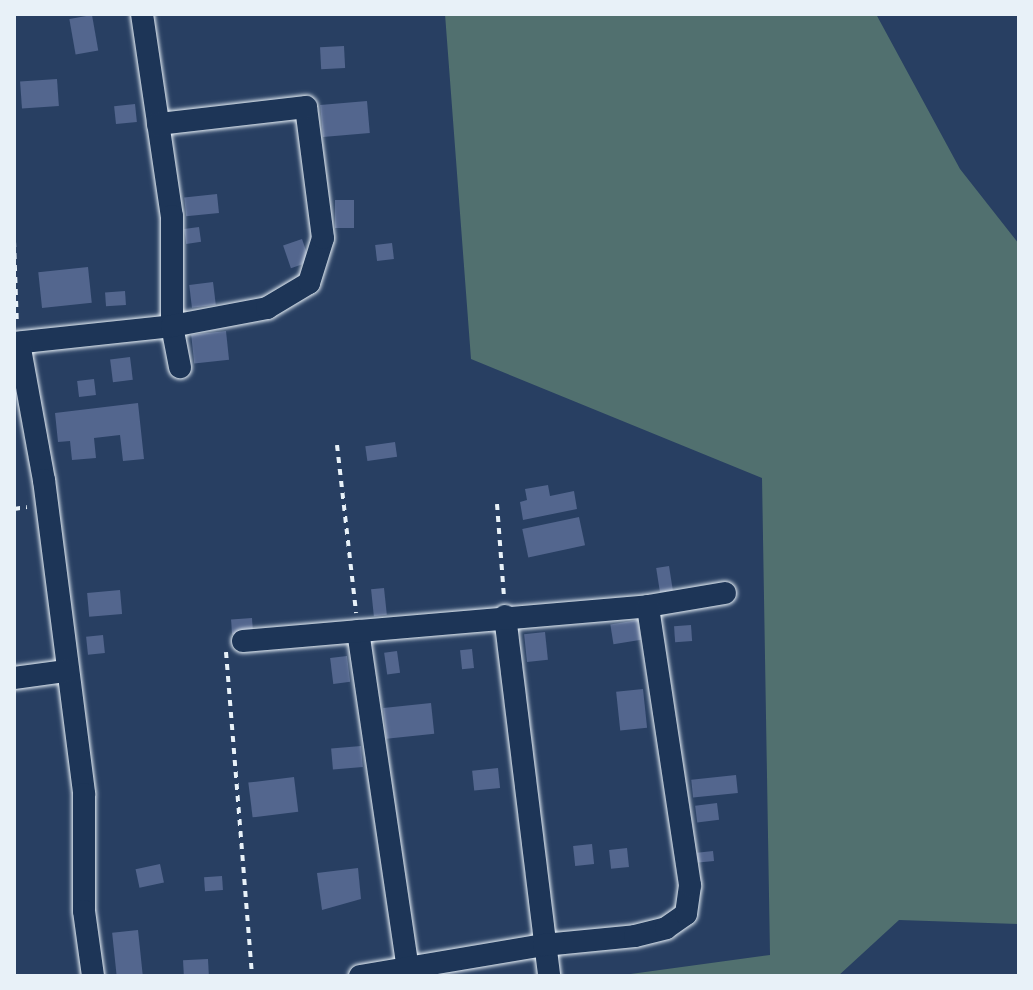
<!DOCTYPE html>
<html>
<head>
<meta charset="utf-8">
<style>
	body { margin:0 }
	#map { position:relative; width:1033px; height:990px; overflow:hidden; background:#283f62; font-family:Sriracha,sans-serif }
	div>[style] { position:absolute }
	.green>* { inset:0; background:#51706f }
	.building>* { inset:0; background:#53668e; transform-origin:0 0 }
	.path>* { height:4px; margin-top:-2px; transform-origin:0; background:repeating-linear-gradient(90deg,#e8f1f8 0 6px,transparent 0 12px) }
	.roads { filter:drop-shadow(0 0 2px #e8f1f8) drop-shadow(0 0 2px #e8f1f8) }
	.street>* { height:22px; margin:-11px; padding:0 11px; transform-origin:11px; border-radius:11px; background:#1d3557 }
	span { translate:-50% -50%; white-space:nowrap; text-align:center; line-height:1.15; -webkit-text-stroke:6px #1d3557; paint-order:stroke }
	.frame { position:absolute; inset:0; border:16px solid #e8f1f8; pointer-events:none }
</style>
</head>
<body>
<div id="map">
	<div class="green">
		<div style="clip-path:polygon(445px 14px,876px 14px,960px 169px,1019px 244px,1019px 924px,899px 920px,838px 976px,616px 976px,770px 955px,762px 478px,471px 359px)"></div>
	</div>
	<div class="building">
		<div style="left:92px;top:15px;width:36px;height:23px;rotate:80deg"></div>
		<div style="left:344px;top:46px;width:22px;height:24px;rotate:87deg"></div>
		<div style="left:57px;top:79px;width:27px;height:37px;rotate:86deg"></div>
		<div style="left:367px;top:101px;width:32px;height:47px;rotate:85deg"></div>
		<div style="left:135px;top:104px;width:18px;height:21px;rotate:84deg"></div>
		<div style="left:217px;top:194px;width:19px;height:33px;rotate:84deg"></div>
		<div style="left:335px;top:200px;width:19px;height:28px"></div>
		<div style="left:199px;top:227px;width:15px;height:15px;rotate:82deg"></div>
		<div style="left:302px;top:239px;width:24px;height:20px;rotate:71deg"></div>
		<div style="left:392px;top:243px;width:16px;height:17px;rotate:83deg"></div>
		<div style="left:88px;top:267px;width:36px;height:50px;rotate:84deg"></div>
		<div style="left:213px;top:282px;width:23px;height:24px;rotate:83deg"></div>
		<div style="left:125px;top:291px;width:14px;height:20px;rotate:86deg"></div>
		<div style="left:226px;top:331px;width:29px;height:35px;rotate:84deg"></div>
		<div style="left:130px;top:357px;width:23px;height:20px;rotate:83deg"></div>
		<div style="left:94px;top:379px;width:16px;height:17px;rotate:83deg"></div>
		<div style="clip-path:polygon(138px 403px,144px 459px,123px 461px,120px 435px,94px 438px,96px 458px,72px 460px,70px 441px,58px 442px,55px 413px)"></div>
		<div style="left:395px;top:442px;width:15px;height:30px;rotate:82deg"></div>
		<div style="clip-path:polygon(548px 485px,550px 496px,574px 491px,577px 509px,523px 520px,520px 502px,527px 500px,525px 489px)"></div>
		<div style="left:579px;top:517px;width:29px;height:58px;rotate:78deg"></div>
		<div style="left:669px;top:566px;width:25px;height:13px;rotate:81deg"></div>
		<div style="left:384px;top:588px;width:27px;height:13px;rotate:84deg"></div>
		<div style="left:120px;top:590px;width:24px;height:33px;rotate:85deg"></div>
		<div style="left:252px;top:618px;width:15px;height:21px;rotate:86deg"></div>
		<div style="left:638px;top:620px;width:20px;height:28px;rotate:81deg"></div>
		<div style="left:691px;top:625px;width:16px;height:17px;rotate:86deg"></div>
		<div style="left:545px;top:632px;width:28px;height:21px;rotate:84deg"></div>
		<div style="left:103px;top:635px;width:18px;height:17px;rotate:84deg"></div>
		<div style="left:472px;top:649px;width:19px;height:12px;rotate:84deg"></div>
		<div style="left:397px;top:651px;width:22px;height:13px;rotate:82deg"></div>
		<div style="left:347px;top:656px;width:26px;height:17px;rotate:83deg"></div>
		<div style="left:643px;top:689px;width:39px;height:27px;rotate:84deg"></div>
		<div style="left:431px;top:703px;width:31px;height:48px;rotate:84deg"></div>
		<div style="left:361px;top:746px;width:21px;height:30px;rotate:85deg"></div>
		<div style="left:498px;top:768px;width:20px;height:26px;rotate:84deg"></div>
		<div style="left:736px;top:775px;width:18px;height:45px;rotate:84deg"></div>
		<div style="left:294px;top:777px;width:35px;height:46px;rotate:83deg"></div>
		<div style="left:717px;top:803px;width:17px;height:22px;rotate:83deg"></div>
		<div style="left:592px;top:844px;width:20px;height:19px;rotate:84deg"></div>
		<div style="left:627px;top:848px;width:19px;height:18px;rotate:84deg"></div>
		<div style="left:713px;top:851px;width:10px;height:16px;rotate:84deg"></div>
		<div style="left:160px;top:864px;width:19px;height:25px;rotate:78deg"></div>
		<div style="clip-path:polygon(358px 868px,361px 899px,322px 910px,317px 873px)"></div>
		<div style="left:222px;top:876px;width:14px;height:18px;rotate:86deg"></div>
		<div style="left:138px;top:930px;width:46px;height:26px;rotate:84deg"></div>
		<div style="left:208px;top:959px;width:17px;height:25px;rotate:87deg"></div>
	</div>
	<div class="path">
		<div style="left:14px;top:241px;width:84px;rotate:88deg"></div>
		<div style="left:337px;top:445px;width:169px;rotate:83.5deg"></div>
		<div style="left:497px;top:504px;width:94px;rotate:85.7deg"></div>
		<div style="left:14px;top:509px;width:13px;rotate:-9deg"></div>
		<div style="left:226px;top:652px;width:325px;rotate:85.4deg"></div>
	</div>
	<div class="roads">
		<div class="street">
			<div style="left:142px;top:14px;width:204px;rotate:81.6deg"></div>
			<div style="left:172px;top:216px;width:110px;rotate:90deg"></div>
			<div style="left:172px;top:326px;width:42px;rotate:79deg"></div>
			<div style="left:14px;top:343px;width:159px;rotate:-6.1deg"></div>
			<div style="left:172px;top:326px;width:97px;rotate:-10.7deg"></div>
			<div style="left:267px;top:308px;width:49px;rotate:-30.8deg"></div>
			<div style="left:309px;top:283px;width:47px;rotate:-72.7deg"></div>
			<div style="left:323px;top:238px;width:132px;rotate:-97.4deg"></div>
			<div style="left:306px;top:107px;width:149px;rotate:173.4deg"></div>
			<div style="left:19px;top:343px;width:139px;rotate:79.7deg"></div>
			<div style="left:44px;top:480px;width:317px;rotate:82.7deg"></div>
			<div style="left:84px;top:794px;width:117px;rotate:90deg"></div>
			<div style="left:84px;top:911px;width:66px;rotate:82.1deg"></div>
			<div style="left:505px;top:616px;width:363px;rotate:83deg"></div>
			<div style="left:358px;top:631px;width:349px;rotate:81.6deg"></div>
			<div style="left:243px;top:641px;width:407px;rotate:-4.9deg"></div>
			<div style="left:648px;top:606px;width:78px;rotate:-9.6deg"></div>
			<div style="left:14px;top:678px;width:51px;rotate:-7.8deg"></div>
			<div style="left:360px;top:976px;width:187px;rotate:-9.6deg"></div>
			<div style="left:544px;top:945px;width:91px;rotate:-5.6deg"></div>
			<div style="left:635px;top:936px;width:32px;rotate:-14deg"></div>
			<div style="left:666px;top:928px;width:24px;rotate:-35deg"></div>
			<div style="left:686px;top:914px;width:29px;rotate:-82deg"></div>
			<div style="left:690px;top:885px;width:282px;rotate:-98.6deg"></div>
		</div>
	</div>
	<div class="frame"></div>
</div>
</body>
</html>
